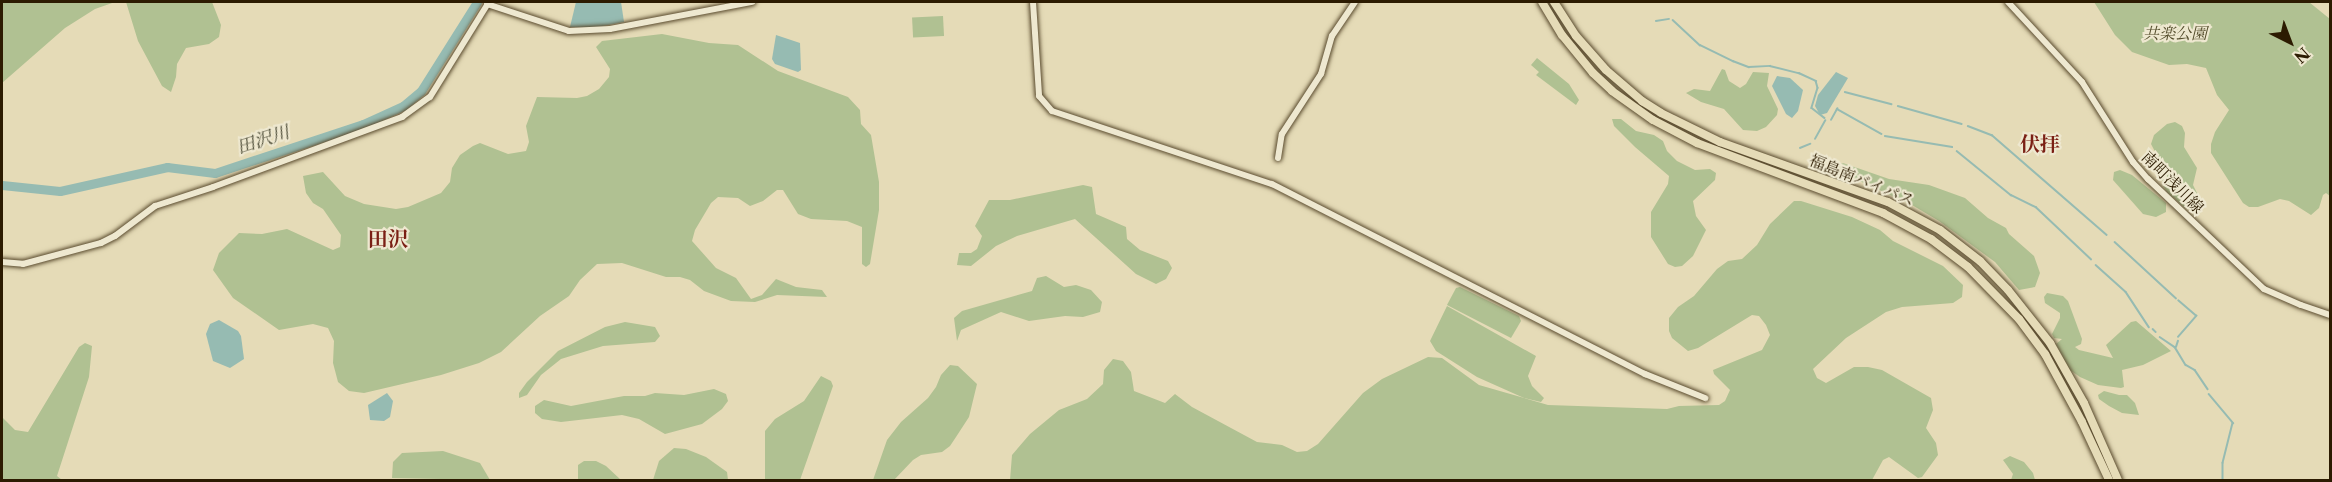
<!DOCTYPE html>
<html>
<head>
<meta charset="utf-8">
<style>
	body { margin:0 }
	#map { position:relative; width:2332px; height:482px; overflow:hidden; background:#e5dbb7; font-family:"Libre Caslon Text","Noto Serif JP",serif }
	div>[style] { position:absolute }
	.green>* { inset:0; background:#b0c192; transform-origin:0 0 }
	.water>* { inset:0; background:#96bbb2 }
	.stream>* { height:1.5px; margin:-0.75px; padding:0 0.75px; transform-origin:0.75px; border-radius:0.75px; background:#96bbb2 }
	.river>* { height:9px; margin:-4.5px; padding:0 4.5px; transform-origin:4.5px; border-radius:4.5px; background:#96bbb2 }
	.roads { filter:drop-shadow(0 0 2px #5a4b2e) drop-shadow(0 0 2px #5a4b2e) }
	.tertiary>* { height:6px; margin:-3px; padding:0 3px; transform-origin:3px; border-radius:3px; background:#eee8d0 }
	.trunk>* { height:8px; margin:-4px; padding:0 4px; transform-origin:4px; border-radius:4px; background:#e5dbb7 }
	span { translate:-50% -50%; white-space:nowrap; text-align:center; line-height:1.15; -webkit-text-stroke:4.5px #eee8d0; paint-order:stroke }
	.park-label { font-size:16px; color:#544d2c; font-style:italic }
	.street-label { font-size:16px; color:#2c1b01 }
	.water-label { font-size:18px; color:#4c4b36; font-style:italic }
	.quarter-label { font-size:20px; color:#7a1f14; font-weight:700 }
	.frame { position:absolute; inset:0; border:3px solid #2c1b01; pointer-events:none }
	.north { position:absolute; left:2260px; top:12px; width:60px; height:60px; -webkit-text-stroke:4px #eee8d0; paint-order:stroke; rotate:138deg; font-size:16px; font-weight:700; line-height:24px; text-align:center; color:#2c1b01 }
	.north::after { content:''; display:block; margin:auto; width:21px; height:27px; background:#2c1b01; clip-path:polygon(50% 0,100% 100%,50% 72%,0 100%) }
</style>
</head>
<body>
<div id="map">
	<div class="green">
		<div style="clip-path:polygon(2px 2px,115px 2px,95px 9px,65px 28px,2px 83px)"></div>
		<div style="clip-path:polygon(126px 2px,212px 2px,221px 25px,219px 37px,209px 44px,186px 48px,177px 64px,176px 77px,171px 92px,162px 86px,138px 41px)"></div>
		<div style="clip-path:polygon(2094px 2px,2309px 2px,2325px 15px,2330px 19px,2330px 196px,2326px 193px,2323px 195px,2319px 208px,2311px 215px,2289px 201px,2280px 199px,2258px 207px,2249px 207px,2243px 203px,2211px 153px,2211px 144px,2215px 132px,2229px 110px,2217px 95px,2206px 68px,2187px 64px,2169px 65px,2132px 52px,2115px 35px)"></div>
		<div style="left:943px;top:16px;width:20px;height:31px;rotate:87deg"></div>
		<div style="clip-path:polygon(662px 34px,709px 43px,738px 45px,778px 71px,848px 97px,860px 110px,861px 124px,871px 135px,879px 182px,879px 210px,870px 264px,866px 267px,862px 264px,862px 227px,847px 221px,811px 219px,798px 214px,783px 190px,777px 190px,763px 201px,750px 206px,738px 198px,718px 197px,711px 203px,695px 230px,692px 241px,716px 268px,736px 278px,751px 299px,762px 295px,776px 279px,796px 287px,822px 290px,827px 297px,777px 295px,755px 302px,731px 301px,704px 291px,690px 280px,680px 277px,666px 277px,622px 263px,597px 264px,580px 280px,569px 296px,540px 316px,501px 352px,479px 363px,441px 375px,364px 393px,349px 391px,338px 382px,333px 363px,334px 341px,328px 328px,313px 324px,279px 330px,233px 298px,213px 270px,219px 253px,239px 233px,262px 234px,287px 229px,333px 250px,340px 247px,341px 235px,323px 209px,313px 203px,306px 193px,303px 176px,323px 172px,345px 196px,364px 204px,396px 209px,408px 207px,441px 193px,450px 182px,452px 168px,460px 155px,473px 146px,480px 143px,508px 154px,526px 151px,529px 142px,526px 126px,537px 97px,577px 98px,587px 96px,599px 89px,609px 77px,610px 69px,596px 47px,602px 41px)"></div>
		<div style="clip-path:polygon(1537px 58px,1569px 84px,1579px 100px,1576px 105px,1536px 75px,1539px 72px,1531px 65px)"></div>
		<div style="clip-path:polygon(1722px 69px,1725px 70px,1729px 81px,1740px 88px,1746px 84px,1753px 72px,1769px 73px,1767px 86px,1778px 109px,1777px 115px,1766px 127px,1757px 131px,1743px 130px,1724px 109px,1701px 102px,1686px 93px,1694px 89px,1710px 91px)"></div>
		<div style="clip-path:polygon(1612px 119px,1621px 119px,1636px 131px,1654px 135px,1663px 141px,1667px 151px,1677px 161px,1695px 170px,1710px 169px,1716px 173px,1715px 180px,1693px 201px,1696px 216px,1706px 230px,1693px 256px,1682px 266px,1675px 267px,1668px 264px,1651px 237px,1651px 212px,1668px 184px,1669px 176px,1635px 147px,1614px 126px)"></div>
		<div style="clip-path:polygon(2175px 122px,2182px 126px,2185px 133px,2184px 147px,2197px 168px,2193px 185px,2201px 201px,2196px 211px,2185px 208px,2167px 192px,2162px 184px,2164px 169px,2151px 144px,2154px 135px,2167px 124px)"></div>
		<div style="clip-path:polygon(1843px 163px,1889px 179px,1929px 185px,1965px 198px,1988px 218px,2006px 228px,2009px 234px,2034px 256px,2040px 273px,2035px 287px,2019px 290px,1995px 262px,1939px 221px,1912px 205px,1831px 168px)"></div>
		<div style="clip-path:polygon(2120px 170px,2132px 175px,2166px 203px,2166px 212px,2156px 217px,2143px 214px,2113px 180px,2114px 172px)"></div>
		<div style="clip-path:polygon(1083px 185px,1092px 187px,1096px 214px,1126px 227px,1127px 239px,1140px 250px,1168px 261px,1172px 268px,1166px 279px,1156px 284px,1136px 274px,1075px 219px,1017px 236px,996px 246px,971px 266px,957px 265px,959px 253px,971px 253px,977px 249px,982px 236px,975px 226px,989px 200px,1010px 200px)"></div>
		<div style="clip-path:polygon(1794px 201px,1801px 201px,1852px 217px,1880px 230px,1893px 241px,1943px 266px,1963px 285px,1962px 297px,1953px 303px,1902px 307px,1886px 312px,1846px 338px,1813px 369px,1817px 378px,1826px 383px,1854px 367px,1868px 367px,1882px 370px,1931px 398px,1933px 410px,1926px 428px,1936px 443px,1938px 455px,1922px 477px,1918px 478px,1889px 457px,1883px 460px,1872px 480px,1010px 480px,1012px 455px,1030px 434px,1059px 410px,1087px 399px,1103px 384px,1104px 370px,1113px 359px,1123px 361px,1131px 372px,1134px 391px,1165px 403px,1175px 394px,1192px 407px,1257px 442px,1282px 445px,1297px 452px,1307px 451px,1318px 444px,1363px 393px,1382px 379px,1428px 357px,1442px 358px,1479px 385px,1548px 405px,1667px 409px,1679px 406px,1719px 405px,1725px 401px,1730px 390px,1714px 374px,1713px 370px,1762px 350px,1770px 335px,1766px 325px,1759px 316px,1752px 315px,1698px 348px,1688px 351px,1672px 338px,1669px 331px,1669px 318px,1678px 307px,1694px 296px,1717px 269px,1728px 261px,1742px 259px,1757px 245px,1770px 224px)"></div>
		<div style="clip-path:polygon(1046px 276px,1064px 287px,1076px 285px,1091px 290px,1102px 302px,1100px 312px,1083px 317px,1065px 316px,1029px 321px,1001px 312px,961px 330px,957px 341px,954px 318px,962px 311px,1032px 291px,1037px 278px)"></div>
		<div style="clip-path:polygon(1460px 287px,1519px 316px,1521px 321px,1511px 338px,1447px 305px,1456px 288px)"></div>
		<div style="clip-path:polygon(2047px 293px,2063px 296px,2068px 301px,2082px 339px,2081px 344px,2075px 347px,2079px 350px,2113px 358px,2106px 345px,2131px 322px,2136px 321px,2171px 351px,2143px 365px,2122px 370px,2124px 387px,2121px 388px,2098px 385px,2080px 377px,2070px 370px,2056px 344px,2062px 339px,2054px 338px,2052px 334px,2060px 318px,2060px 313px,2045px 303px,2044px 297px)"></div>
		<div style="clip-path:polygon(1447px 306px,1536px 356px,1528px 376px,1532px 386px,1544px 398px,1541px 402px,1524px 398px,1477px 377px,1436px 351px,1430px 341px)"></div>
		<div style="clip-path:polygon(625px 322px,655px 327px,660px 336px,655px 342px,603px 346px,561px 359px,541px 375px,527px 395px,519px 398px,519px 393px,527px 382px,558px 351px,605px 327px)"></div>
		<div style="clip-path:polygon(85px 343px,92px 346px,89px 377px,57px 476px,62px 480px,2px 480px,2px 417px,15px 430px,28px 432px,79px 347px)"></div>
		<div style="clip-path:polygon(950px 365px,958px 366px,977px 384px,969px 417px,956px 437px,950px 446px,942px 452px,921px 455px,913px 460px,894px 480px,873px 480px,887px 440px,901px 422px,928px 398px,936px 387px,941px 375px)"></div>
		<div style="clip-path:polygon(821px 376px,831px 381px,833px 386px,800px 480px,765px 480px,765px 431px,775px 419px,804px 401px)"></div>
		<div style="clip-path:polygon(714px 389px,726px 394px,728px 401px,722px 409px,702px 424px,665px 434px,639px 419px,622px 415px,561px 422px,542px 419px,535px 413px,535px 406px,544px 400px,571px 406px,624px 396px,645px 396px,655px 393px,684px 395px)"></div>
		<div style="clip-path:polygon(2104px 391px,2119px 395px,2127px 395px,2135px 403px,2139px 415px,2122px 413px,2109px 406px,2099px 399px,2098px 395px)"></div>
		<div style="clip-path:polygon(674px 448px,686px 449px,706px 457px,727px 472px,728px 480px,653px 480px,659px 461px)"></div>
		<div style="clip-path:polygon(443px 451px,480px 463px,490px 480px,392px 478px,393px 462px,402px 453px)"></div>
		<div style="clip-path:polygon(2010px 456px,2024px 462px,2033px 473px,2035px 480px,2011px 480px,2013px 474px,2003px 460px)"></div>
		<div style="clip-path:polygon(584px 461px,596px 461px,606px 466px,621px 480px,578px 480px,578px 465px)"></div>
	</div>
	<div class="water">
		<div style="clip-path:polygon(576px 2px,621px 2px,624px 22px,592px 28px,570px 27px)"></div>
		<div style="clip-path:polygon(776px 35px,800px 43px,801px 70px,798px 72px,775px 64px,772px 59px)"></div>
		<div style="clip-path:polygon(1836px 72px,1848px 78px,1827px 113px,1820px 115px,1815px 106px,1818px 95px)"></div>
		<div style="clip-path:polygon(1777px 76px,1790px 78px,1803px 90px,1798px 111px,1792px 118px,1786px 114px,1772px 86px)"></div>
		<div style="clip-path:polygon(219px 320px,238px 331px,241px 336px,244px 359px,230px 368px,213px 361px,206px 334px,210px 324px)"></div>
		<div style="clip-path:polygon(387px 393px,393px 401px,390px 417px,384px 421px,370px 420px,368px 405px)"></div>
	</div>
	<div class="stream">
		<div style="left:1673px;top:20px;width:37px;rotate:43deg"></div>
		<div style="left:1700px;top:45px;width:37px;rotate:26deg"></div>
		<div style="left:1733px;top:61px;width:17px;rotate:21deg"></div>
		<div style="left:1749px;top:67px;width:21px;rotate:-3deg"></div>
		<div style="left:1770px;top:66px;width:30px;rotate:14deg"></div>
		<div style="left:1799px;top:73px;width:19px;rotate:25deg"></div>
		<div style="left:1816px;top:81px;width:7px;rotate:74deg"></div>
		<div style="left:1818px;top:88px;width:21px;rotate:107deg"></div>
		<div style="left:1812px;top:108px;width:16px;rotate:38deg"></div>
		<div style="left:1656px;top:21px;width:13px;rotate:-9deg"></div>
		<div style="left:1845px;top:92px;width:48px;rotate:14.6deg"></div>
		<div style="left:1898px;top:106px;width:66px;rotate:15.7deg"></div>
		<div style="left:1831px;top:120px;width:13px;rotate:-61deg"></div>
		<div style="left:1837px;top:109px;width:51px;rotate:29.1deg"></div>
		<div style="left:1968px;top:126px;width:26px;rotate:21deg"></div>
		<div style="left:1992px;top:135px;width:152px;rotate:41deg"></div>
		<div style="left:1885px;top:136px;width:68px;rotate:9.3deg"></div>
		<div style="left:1815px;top:139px;width:21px;rotate:-61deg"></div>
		<div style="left:1800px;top:148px;width:11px;rotate:-22deg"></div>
		<div style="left:1957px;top:151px;width:70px;rotate:39.2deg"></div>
		<div style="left:2011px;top:195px;width:28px;rotate:26deg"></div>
		<div style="left:2036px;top:207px;width:76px;rotate:43.4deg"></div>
		<div style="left:2115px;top:242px;width:83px;rotate:42.6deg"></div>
		<div style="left:2096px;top:265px;width:40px;rotate:42deg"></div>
		<div style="left:2126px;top:292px;width:42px;rotate:56.7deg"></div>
		<div style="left:2153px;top:329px;width:4px;rotate:45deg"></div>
		<div style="left:2160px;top:337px;width:18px;rotate:34deg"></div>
		<div style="left:2175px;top:347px;width:21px;rotate:59deg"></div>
		<div style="left:2186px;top:365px;width:10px;rotate:29deg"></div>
		<div style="left:2195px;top:370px;width:23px;rotate:56deg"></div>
		<div style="left:2178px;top:337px;width:28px;rotate:-49deg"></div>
		<div style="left:2196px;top:316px;width:23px;rotate:-139deg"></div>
		<div style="left:2176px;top:347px;width:6px;rotate:-72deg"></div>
		<div style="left:2209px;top:394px;width:38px;rotate:50deg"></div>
		<div style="left:2233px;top:423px;width:41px;rotate:104deg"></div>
		<div style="left:2223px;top:463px;width:17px;rotate:90deg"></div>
	</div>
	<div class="river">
		<div style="left:2px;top:185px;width:58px;rotate:5.9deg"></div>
		<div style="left:60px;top:191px;width:110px;rotate:-12.6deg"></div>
		<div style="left:167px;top:167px;width:48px;rotate:7.1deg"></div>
		<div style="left:215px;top:173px;width:156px;rotate:-18.3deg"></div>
		<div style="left:363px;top:124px;width:44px;rotate:-24.2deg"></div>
		<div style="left:403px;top:106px;width:23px;rotate:-40deg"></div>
		<div style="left:421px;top:91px;width:105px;rotate:-57.8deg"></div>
	</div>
	<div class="roads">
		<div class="tertiary">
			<div style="left:1033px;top:2px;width:94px;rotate:86.3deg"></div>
			<div style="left:1039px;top:96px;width:20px;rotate:49deg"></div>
			<div style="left:1052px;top:111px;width:232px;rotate:18.4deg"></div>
			<div style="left:1272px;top:184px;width:419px;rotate:27deg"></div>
			<div style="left:1645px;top:374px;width:65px;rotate:21.8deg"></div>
			<div style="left:2008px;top:2px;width:109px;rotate:47.2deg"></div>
			<div style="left:2082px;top:82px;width:95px;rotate:57.5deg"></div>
			<div style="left:2133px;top:162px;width:23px;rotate:49deg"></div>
			<div style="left:2148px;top:179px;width:160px;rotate:43.5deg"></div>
			<div style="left:2264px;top:289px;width:40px;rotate:23.4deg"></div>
			<div style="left:2301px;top:305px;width:31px;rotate:19deg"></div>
			<div style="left:487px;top:4px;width:86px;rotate:18.2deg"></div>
			<div style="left:569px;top:31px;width:41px;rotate:-2.8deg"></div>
			<div style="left:610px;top:29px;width:145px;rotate:-10.8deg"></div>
			<div style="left:1278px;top:158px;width:24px;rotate:-81deg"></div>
			<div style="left:1282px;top:134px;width:72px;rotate:-57deg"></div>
			<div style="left:1321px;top:74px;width:40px;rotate:-74deg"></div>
			<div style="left:1332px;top:36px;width:41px;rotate:-55.9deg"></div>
			<div style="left:2px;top:262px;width:21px;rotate:5deg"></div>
			<div style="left:23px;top:264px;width:81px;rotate:-15.1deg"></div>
			<div style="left:101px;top:243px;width:16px;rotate:-27deg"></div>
			<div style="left:115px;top:236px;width:50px;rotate:-36.9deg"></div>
			<div style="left:155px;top:206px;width:61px;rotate:-18.1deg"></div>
			<div style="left:213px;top:187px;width:202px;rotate:-20.3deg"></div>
			<div style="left:402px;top:117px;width:34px;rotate:-36deg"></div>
			<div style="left:430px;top:97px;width:112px;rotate:-58.2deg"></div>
		</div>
		<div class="trunk">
			<div style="left:1542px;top:2px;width:39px;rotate:59deg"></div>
			<div style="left:1562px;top:35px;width:49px;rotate:50.8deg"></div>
			<div style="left:1593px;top:73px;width:26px;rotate:43deg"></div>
			<div style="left:1612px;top:91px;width:50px;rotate:35.3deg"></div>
			<div style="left:1653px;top:120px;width:50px;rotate:27.6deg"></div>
			<div style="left:1697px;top:143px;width:199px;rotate:20.6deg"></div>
			<div style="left:1883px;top:213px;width:55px;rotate:28.4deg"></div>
			<div style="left:1931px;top:239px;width:46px;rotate:37.1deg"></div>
			<div style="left:1968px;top:267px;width:73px;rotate:45.6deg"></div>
			<div style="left:2019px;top:319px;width:44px;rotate:53.4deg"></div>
			<div style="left:2045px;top:354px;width:77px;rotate:61.4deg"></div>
			<div style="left:2082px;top:422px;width:64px;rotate:65deg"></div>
			<div style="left:1554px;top:2px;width:40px;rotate:57.1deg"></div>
			<div style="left:1576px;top:36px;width:45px;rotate:48.6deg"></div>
			<div style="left:1606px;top:70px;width:48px;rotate:40.7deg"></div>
			<div style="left:1642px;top:101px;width:22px;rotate:32deg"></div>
			<div style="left:1661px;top:113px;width:66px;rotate:26.2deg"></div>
			<div style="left:1720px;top:142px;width:178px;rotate:19.7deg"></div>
			<div style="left:1888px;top:202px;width:59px;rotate:28.3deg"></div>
			<div style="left:1940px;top:230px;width:51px;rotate:37.8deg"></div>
			<div style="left:1980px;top:261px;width:40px;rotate:46deg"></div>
			<div style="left:2008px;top:290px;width:68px;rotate:51.6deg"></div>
			<div style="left:2050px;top:343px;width:69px;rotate:60.5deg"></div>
			<div style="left:2084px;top:403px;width:84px;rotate:66.2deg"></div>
		</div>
	</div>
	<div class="park-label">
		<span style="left:2175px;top:33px">共楽公園</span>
	</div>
	<div class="street-label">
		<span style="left:1862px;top:180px;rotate:22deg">福島南バイパス</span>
		<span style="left:2173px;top:182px;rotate:45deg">南町浅川線</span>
	</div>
	<div class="water-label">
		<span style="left:263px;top:140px;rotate:-18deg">田沢川</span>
	</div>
	<div class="quarter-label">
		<span style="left:2040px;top:144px">伏拝</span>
		<span style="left:388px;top:239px">田沢</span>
	</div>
	<div class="frame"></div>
	<div class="north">N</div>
</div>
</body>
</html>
